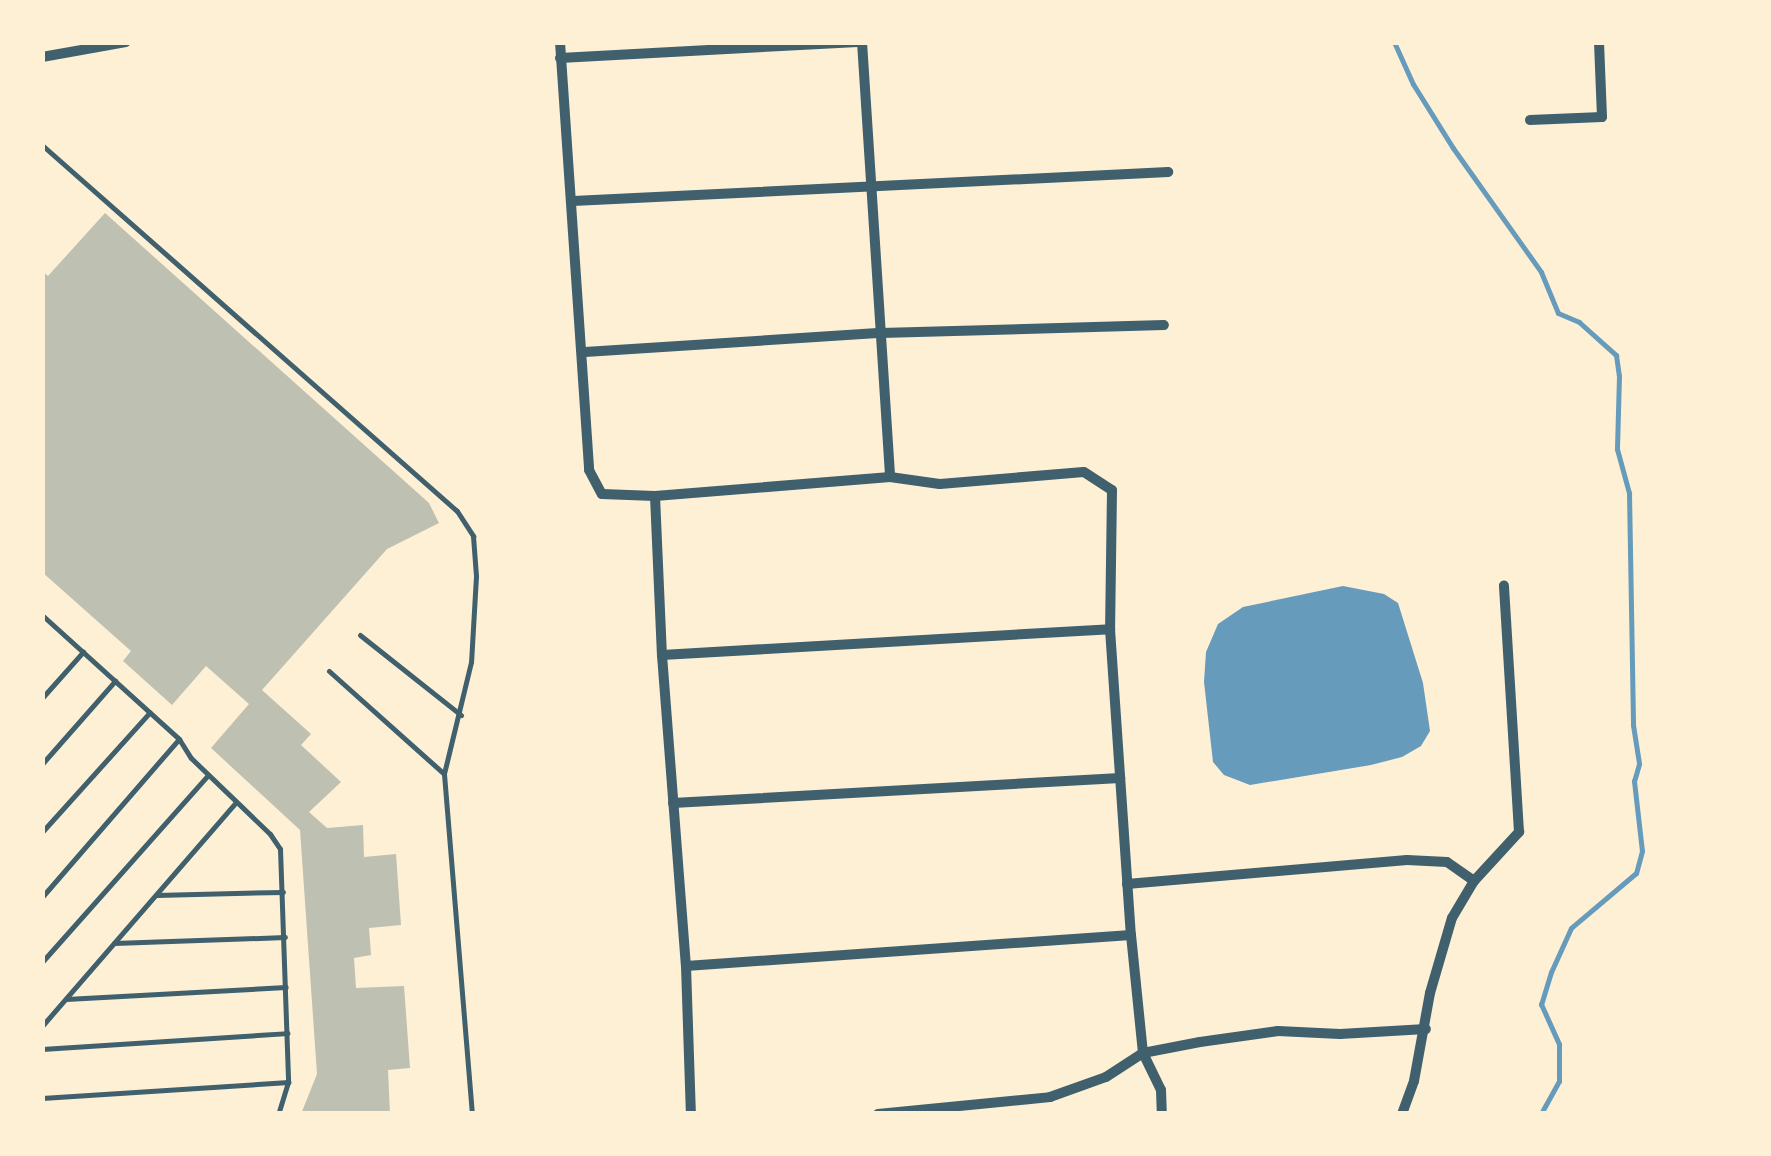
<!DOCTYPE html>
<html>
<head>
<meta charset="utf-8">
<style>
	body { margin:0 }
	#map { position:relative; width:1771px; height:1156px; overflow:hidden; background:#fdf0d5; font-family:Manrope,sans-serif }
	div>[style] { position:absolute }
	.water>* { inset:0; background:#669bbc }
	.stream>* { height:5px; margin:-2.5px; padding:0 2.5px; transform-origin:2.5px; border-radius:2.5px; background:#669bbc }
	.building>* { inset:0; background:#bec0b2 }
	.service>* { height:5px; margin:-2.5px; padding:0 2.5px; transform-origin:2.5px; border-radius:2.5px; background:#3f606c }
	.minor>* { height:10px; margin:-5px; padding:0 5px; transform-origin:5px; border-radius:5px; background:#3f606c }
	span { translate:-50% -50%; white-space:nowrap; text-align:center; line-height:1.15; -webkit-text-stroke:9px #fdf0d5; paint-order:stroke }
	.frame { position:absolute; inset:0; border:45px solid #fdf0d5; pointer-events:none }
</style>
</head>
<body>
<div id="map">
	<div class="water">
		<div style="clip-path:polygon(1343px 586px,1384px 594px,1398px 603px,1423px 683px,1430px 731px,1421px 746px,1402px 757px,1371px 765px,1250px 785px,1224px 775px,1213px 762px,1204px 682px,1206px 652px,1218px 624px,1243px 607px)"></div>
	</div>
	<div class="stream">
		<div style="left:1394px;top:42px;width:46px;rotate:65.7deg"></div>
		<div style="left:1413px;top:84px;width:75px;rotate:58deg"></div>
		<div style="left:1453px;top:148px;width:152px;rotate:54.6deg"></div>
		<div style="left:1541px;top:272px;width:44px;rotate:67.5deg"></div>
		<div style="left:1558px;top:313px;width:23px;rotate:23deg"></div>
		<div style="left:1579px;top:322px;width:50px;rotate:41.7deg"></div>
		<div style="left:1616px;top:355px;width:21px;rotate:82deg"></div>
		<div style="left:1619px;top:376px;width:73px;rotate:91.6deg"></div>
		<div style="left:1617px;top:449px;width:46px;rotate:74.7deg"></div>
		<div style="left:1629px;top:493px;width:232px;rotate:89deg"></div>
		<div style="left:1633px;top:725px;width:39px;rotate:81deg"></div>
		<div style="left:1639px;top:764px;width:18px;rotate:106deg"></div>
		<div style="left:1634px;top:781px;width:70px;rotate:83.5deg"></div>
		<div style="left:1642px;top:851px;width:23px;rotate:105deg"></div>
		<div style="left:1636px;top:873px;width:85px;rotate:139.8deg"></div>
		<div style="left:1571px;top:928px;width:48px;rotate:114.4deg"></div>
		<div style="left:1551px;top:972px;width:34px;rotate:107deg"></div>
		<div style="left:1541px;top:1004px;width:44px;rotate:65.8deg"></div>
		<div style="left:1559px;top:1044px;width:37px;rotate:90deg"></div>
		<div style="left:1559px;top:1081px;width:38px;rotate:119deg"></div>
	</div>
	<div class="building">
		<div style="clip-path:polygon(105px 213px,429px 503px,439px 523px,387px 549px,262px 690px,311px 734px,301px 745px,341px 782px,309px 812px,327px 828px,363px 825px,364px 857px,396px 854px,401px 925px,369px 928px,371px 955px,354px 958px,356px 988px,404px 986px,410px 1068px,388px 1070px,390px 1114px,301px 1114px,317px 1074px,300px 830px,211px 748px,249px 704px,206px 666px,172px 705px,123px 661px,131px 651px,42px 572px,42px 271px,48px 276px)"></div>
	</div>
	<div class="service">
		<div style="left:42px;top:145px;width:553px;rotate:41.41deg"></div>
		<div style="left:457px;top:511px;width:30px;rotate:57deg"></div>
		<div style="left:473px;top:536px;width:40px;rotate:85.7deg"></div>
		<div style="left:476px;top:576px;width:86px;rotate:93.3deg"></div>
		<div style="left:471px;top:662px;width:115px;rotate:103.6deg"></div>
		<div style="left:444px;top:774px;width:341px;rotate:85.3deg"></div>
		<div style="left:42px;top:615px;width:185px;rotate:42.1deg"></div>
		<div style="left:179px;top:739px;width:22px;rotate:58deg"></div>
		<div style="left:191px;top:758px;width:110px;rotate:43.9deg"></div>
		<div style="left:270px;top:834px;width:18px;rotate:56deg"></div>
		<div style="left:280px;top:849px;width:233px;rotate:88deg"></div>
		<div style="left:288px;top:1082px;width:34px;rotate:107deg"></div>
		<div style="left:360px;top:635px;width:129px;rotate:38.4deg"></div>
		<div style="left:329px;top:671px;width:154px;rotate:41.8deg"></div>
		<div style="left:42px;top:698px;width:62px;rotate:-48.3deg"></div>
		<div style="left:42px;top:764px;width:111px;rotate:-48.7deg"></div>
		<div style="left:42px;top:832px;width:161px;rotate:-48deg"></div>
		<div style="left:156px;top:895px;width:127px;rotate:-1.4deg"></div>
		<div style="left:42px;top:897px;width:209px;rotate:-49.1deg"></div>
		<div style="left:114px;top:943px;width:171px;rotate:-2deg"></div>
		<div style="left:42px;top:962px;width:250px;rotate:-48.4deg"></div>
		<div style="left:66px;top:999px;width:220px;rotate:-3.1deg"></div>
		<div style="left:42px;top:1026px;width:296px;rotate:-49.1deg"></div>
		<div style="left:42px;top:1049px;width:246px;rotate:-3.7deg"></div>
		<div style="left:42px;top:1098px;width:247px;rotate:-3.7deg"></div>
	</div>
	<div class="minor">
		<div style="left:560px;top:42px;width:429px;rotate:86.1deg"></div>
		<div style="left:589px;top:470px;width:27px;rotate:62deg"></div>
		<div style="left:602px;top:494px;width:53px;rotate:2.2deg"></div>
		<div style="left:655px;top:496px;width:236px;rotate:-4.6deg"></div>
		<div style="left:890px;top:477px;width:50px;rotate:8deg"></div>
		<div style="left:940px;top:484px;width:144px;rotate:-4.8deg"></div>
		<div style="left:1084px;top:472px;width:33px;rotate:33deg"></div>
		<div style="left:1112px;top:490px;width:139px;rotate:90.8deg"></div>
		<div style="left:1110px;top:629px;width:307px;rotate:86.1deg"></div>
		<div style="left:1131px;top:935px;width:119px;rotate:84.2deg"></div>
		<div style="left:1143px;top:1053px;width:41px;rotate:64.1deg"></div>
		<div style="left:1161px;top:1090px;width:24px;rotate:88deg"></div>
		<div style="left:862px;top:42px;width:436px;rotate:86.3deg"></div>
		<div style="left:42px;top:57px;width:85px;rotate:-10.1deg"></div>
		<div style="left:560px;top:58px;width:298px;rotate:-3.1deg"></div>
		<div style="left:1530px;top:120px;width:72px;rotate:-2.4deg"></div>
		<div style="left:1602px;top:117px;width:75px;rotate:-92.3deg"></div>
		<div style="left:573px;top:201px;width:596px;rotate:-2.79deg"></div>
		<div style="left:585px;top:352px;width:297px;rotate:-3.7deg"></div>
		<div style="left:881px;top:333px;width:283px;rotate:-1.6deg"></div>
		<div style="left:655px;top:496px;width:159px;rotate:87.5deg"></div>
		<div style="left:662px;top:655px;width:312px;rotate:85.6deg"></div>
		<div style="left:686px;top:966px;width:148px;rotate:88.1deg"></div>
		<div style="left:662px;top:655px;width:449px;rotate:-3.3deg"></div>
		<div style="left:673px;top:803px;width:448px;rotate:-3.2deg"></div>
		<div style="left:1127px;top:884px;width:281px;rotate:-4.9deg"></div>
		<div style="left:1407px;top:860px;width:40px;rotate:2.9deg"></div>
		<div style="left:1447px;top:862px;width:33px;rotate:35deg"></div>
		<div style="left:686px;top:966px;width:446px;rotate:-4deg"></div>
		<div style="left:878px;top:1114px;width:173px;rotate:-5.6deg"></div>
		<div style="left:1050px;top:1097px;width:59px;rotate:-19.7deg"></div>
		<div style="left:1106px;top:1077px;width:44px;rotate:-33deg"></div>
		<div style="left:1143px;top:1053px;width:58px;rotate:-10.9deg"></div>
		<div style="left:1200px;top:1042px;width:79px;rotate:-8deg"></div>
		<div style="left:1278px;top:1031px;width:62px;rotate:2.8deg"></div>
		<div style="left:1340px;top:1034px;width:86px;rotate:-3.3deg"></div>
		<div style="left:1402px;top:1114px;width:35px;rotate:-70deg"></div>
		<div style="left:1414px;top:1081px;width:89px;rotate:-79.7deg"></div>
		<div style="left:1430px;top:993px;width:78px;rotate:-73.7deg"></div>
		<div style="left:1452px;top:918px;width:43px;rotate:-59.3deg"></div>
		<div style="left:1474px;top:881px;width:67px;rotate:-47.4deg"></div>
		<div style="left:1519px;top:832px;width:247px;rotate:-93.5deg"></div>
	</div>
	<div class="frame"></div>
</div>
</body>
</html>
